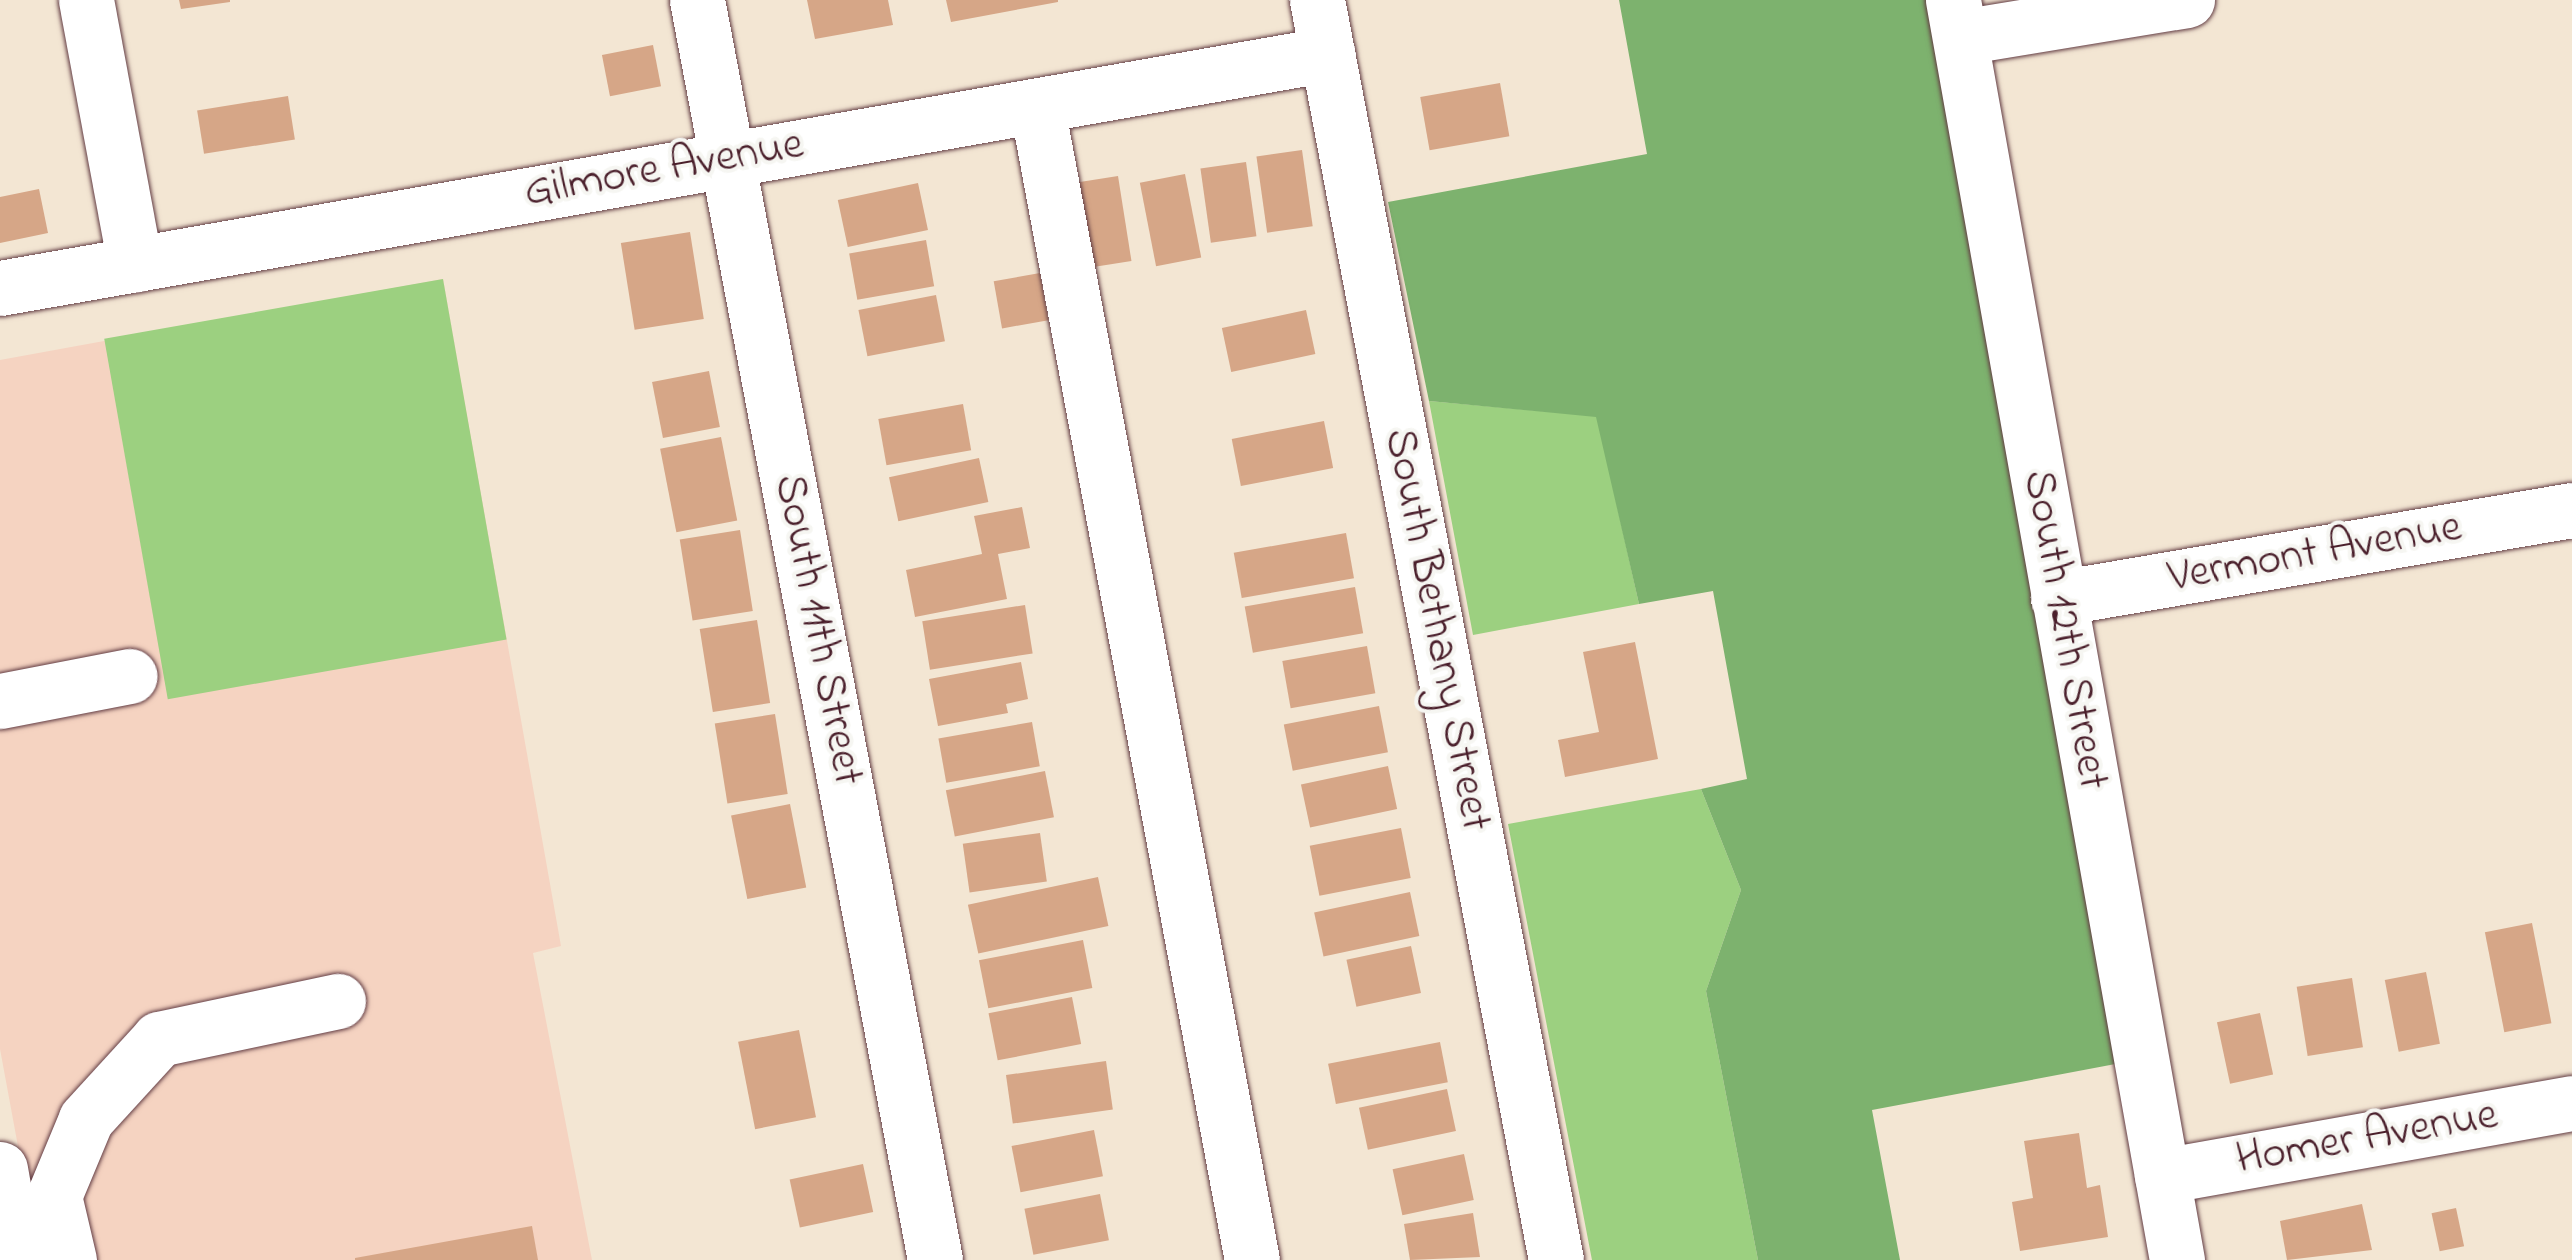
<!DOCTYPE html>
<html>
<head>
<meta charset="utf-8">
<style>
	body { margin:0 }
	#map { position:relative; width:2572px; height:1260px; overflow:hidden; background:#f3e6d3; font-family:"Indie Flower",sans-serif }
	div>[style] { position:absolute }
	.built>* { inset:0; background:#f5d3c1 }
	.green>* { inset:0; background:#9cd080; transform-origin:0 0 }
	.forest>* { inset:0; background:#7db26e }
	.building>* { inset:0; background:#d6a687; transform-origin:0 0 }
	.roads { filter:drop-shadow(0 0 2px #633d44) drop-shadow(0 0 2px #633d44) }
	.minor>* { height:55px; margin:-27.5px; padding:0 27.5px; transform-origin:27.5px; border-radius:27.5px; background:#fff }
	span { translate:-50% -50%; white-space:nowrap; text-align:center; line-height:1.15; -webkit-text-stroke:8px #f6f6f2; paint-order:stroke }
	.street-label { font-size:45px; color:#4a1f2b }
</style>
</head>
<body>
<div id="map">
	<div class="built">
		<div style="clip-path:polygon(443px 279px,561px 946px,533px 953px,592px 1260px,39px 1260px,0 1049px,0 360px)"></div>
	</div>
	<div class="green">
		<div style="left:443px;top:279px;width:366px;height:344px;rotate:80deg"></div>
		<div style="clip-path:polygon(1429px 401px,1597px 416px,1639px 604px,1473px 635px)"></div>
		<div style="clip-path:polygon(1701px 789px,1741px 890px,1706px 991px,1758px 1260px,1592px 1260px,1508px 824px)"></div>
	</div>
	<div class="forest">
		<div style="clip-path:polygon(1619px 0,1929px 0,2126px 1062px,1872px 1110px,1900px 1260px,1758px 1260px,1706px 991px,1741px 890px,1701px 789px,1747px 779px,1713px 591px,1639px 604px,1596px 417px,1429px 401px,1388px 202px,1647px 154px)"></div>
	</div>
	<div class="building">
		<div style="clip-path:polygon(179px 0,230px 0,230px 2px,181px 9px)"></div>
		<div style="clip-path:polygon(807px 0,888px 0,893px 25px,815px 39px)"></div>
		<div style="clip-path:polygon(946px 0,1058px 0,1058px 2px,951px 22px)"></div>
		<div style="left:653px;top:45px;width:42px;height:52px;rotate:79deg"></div>
		<div style="left:1500px;top:83px;width:54px;height:81px;rotate:80deg"></div>
		<div style="left:288px;top:96px;width:44px;height:92px;rotate:81deg"></div>
		<div style="left:1302px;top:150px;width:77px;height:46px;rotate:82deg"></div>
		<div style="left:1246px;top:162px;width:75px;height:46px;rotate:82deg"></div>
		<div style="left:1185px;top:174px;width:85px;height:46px;rotate:79deg"></div>
		<div style="left:1118px;top:176px;width:86px;height:45px;rotate:81deg"></div>
		<div style="left:918px;top:183px;width:48px;height:82px;rotate:78deg"></div>
		<div style="clip-path:polygon(39px 189px,48px 233px,0 243px,0 197px)"></div>
		<div style="left:690px;top:232px;width:88px;height:70px;rotate:81deg"></div>
		<div style="left:926px;top:240px;width:47px;height:78px;rotate:80deg"></div>
		<div style="left:1040px;top:273px;width:48px;height:47px;rotate:80deg"></div>
		<div style="left:936px;top:295px;width:47px;height:79px;rotate:79deg"></div>
		<div style="left:1306px;top:310px;width:45px;height:86px;rotate:78deg"></div>
		<div style="left:709px;top:371px;width:57px;height:58px;rotate:79deg"></div>
		<div style="left:963px;top:404px;width:47px;height:86px;rotate:80deg"></div>
		<div style="left:1324px;top:421px;width:48px;height:94px;rotate:79deg"></div>
		<div style="left:721px;top:437px;width:85px;height:62px;rotate:79deg"></div>
		<div style="left:979px;top:458px;width:45px;height:92px;rotate:78deg"></div>
		<div style="clip-path:polygon(1022px 507px,1030px 548px,998px 554px,1007px 599px,915px 617px,906px 570px,982px 554px,974px 516px)"></div>
		<div style="left:740px;top:530px;width:82px;height:61px;rotate:81deg"></div>
		<div style="left:1346px;top:533px;width:46px;height:114px;rotate:80deg"></div>
		<div style="left:1355px;top:587px;width:47px;height:112px;rotate:80deg"></div>
		<div style="left:1025px;top:605px;width:49px;height:104px;rotate:81deg"></div>
		<div style="left:757px;top:620px;width:84px;height:58px;rotate:81deg"></div>
		<div style="clip-path:polygon(1635px 642px,1658px 759px,1565px 777px,1558px 740px,1599px 732px,1583px 652px)"></div>
		<div style="left:1367px;top:646px;width:48px;height:86px;rotate:80deg"></div>
		<div style="clip-path:polygon(1021px 662px,1028px 699px,1006px 704px,1008px 713px,938px 726px,929px 679px)"></div>
		<div style="left:1379px;top:706px;width:47px;height:97px;rotate:79deg"></div>
		<div style="left:775px;top:714px;width:81px;height:61px;rotate:81deg"></div>
		<div style="left:1032px;top:722px;width:45px;height:95px;rotate:80deg"></div>
		<div style="left:1388px;top:766px;width:44px;height:89px;rotate:78deg"></div>
		<div style="left:1045px;top:771px;width:47px;height:101px;rotate:79deg"></div>
		<div style="left:790px;top:804px;width:85px;height:60px;rotate:79deg"></div>
		<div style="left:1401px;top:828px;width:51px;height:93px;rotate:79deg"></div>
		<div style="left:1040px;top:833px;width:49px;height:78px;rotate:82deg"></div>
		<div style="left:1098px;top:877px;width:50px;height:133px;rotate:78deg"></div>
		<div style="left:1410px;top:892px;width:45px;height:98px;rotate:78deg"></div>
		<div style="left:2532px;top:923px;width:102px;height:48px;rotate:79deg"></div>
		<div style="left:1083px;top:940px;width:49px;height:106px;rotate:79deg"></div>
		<div style="left:1411px;top:946px;width:48px;height:66px;rotate:78deg"></div>
		<div style="left:2426px;top:972px;width:73px;height:42px;rotate:79deg"></div>
		<div style="left:2352px;top:978px;width:70px;height:56px;rotate:81deg"></div>
		<div style="left:1072px;top:997px;width:48px;height:85px;rotate:79deg"></div>
		<div style="left:2260px;top:1013px;width:63px;height:44px;rotate:78deg"></div>
		<div style="left:799px;top:1030px;width:89px;height:62px;rotate:79deg"></div>
		<div style="left:1440px;top:1042px;width:41px;height:114px;rotate:79deg"></div>
		<div style="left:1106px;top:1061px;width:49px;height:101px;rotate:82deg"></div>
		<div style="left:1447px;top:1089px;width:43px;height:90px;rotate:78deg"></div>
		<div style="left:1094px;top:1130px;width:47px;height:84px;rotate:79deg"></div>
		<div style="clip-path:polygon(2079px 1133px,2087px 1188px,2100px 1185px,2108px 1237px,2020px 1251px,2012px 1202px,2033px 1198px,2024px 1141px)"></div>
		<div style="left:1464px;top:1154px;width:47px;height:73px;rotate:78deg"></div>
		<div style="left:863px;top:1164px;width:49px;height:75px;rotate:78deg"></div>
		<div style="left:1100px;top:1194px;width:47px;height:77px;rotate:79deg"></div>
		<div style="clip-path:polygon(2362px 1204px,2372px 1250px,2287px 1260px,2280px 1221px)"></div>
		<div style="left:2456px;top:1208px;width:39px;height:25px;rotate:78deg"></div>
		<div style="clip-path:polygon(1473px 1213px,1480px 1257px,1410px 1260px,1404px 1224px)"></div>
		<div style="clip-path:polygon(532px 1226px,538px 1260px,355px 1260px,355px 1258px)"></div>
	</div>
	<div class="roads">
		<div class="minor">
			<div style="left:86px;top:0;width:269px;rotate:79.5deg"></div>
			<div style="left:697px;top:0;width:1282px;rotate:79.3deg"></div>
			<div style="left:1317px;top:0;width:1282px;rotate:79.26deg"></div>
			<div style="left:1953px;top:0;width:1280px;rotate:79.92deg"></div>
			<div style="left:1961px;top:37px;width:229px;rotate:-9.3deg"></div>
			<div style="left:1037px;top:107px;width:1173px;rotate:79.44deg"></div>
			<div style="left:0;top:288px;width:1348px;rotate:-9.99deg"></div>
			<div style="left:2058px;top:598px;width:521px;rotate:-9.72deg"></div>
			<div style="left:0;top:701px;width:132px;rotate:-10.9deg"></div>
			<div style="left:0;top:1169px;width:92px;rotate:80deg"></div>
			<div style="left:2162px;top:1176px;width:416px;rotate:-10.1deg"></div>
			<div style="left:69px;top:1260px;width:66px;rotate:-103.2deg"></div>
			<div style="left:54px;top:1196px;width:83px;rotate:-67.4deg"></div>
			<div style="left:86px;top:1119px;width:108px;rotate:-47.6deg"></div>
			<div style="left:159px;top:1039px;width:183px;rotate:-12deg"></div>
		</div>
	</div>
	<div class="street-label">
		<span style="left:664px;top:170px;rotate:-10deg">Gilmore Avenue</span>
		<span style="left:2315px;top:554px;rotate:-10deg">Vermont Avenue</span>
		<span style="left:817px;top:630px;rotate:79deg">South 11th Street</span>
		<span style="left:1436px;top:630px;rotate:79deg">South Bethany Street</span>
		<span style="left:2064px;top:630px;rotate:80deg">South 12th Street</span>
		<span style="left:2367px;top:1139px;rotate:-10deg">Homer Avenue</span>
	</div>
</div>
</body>
</html>
